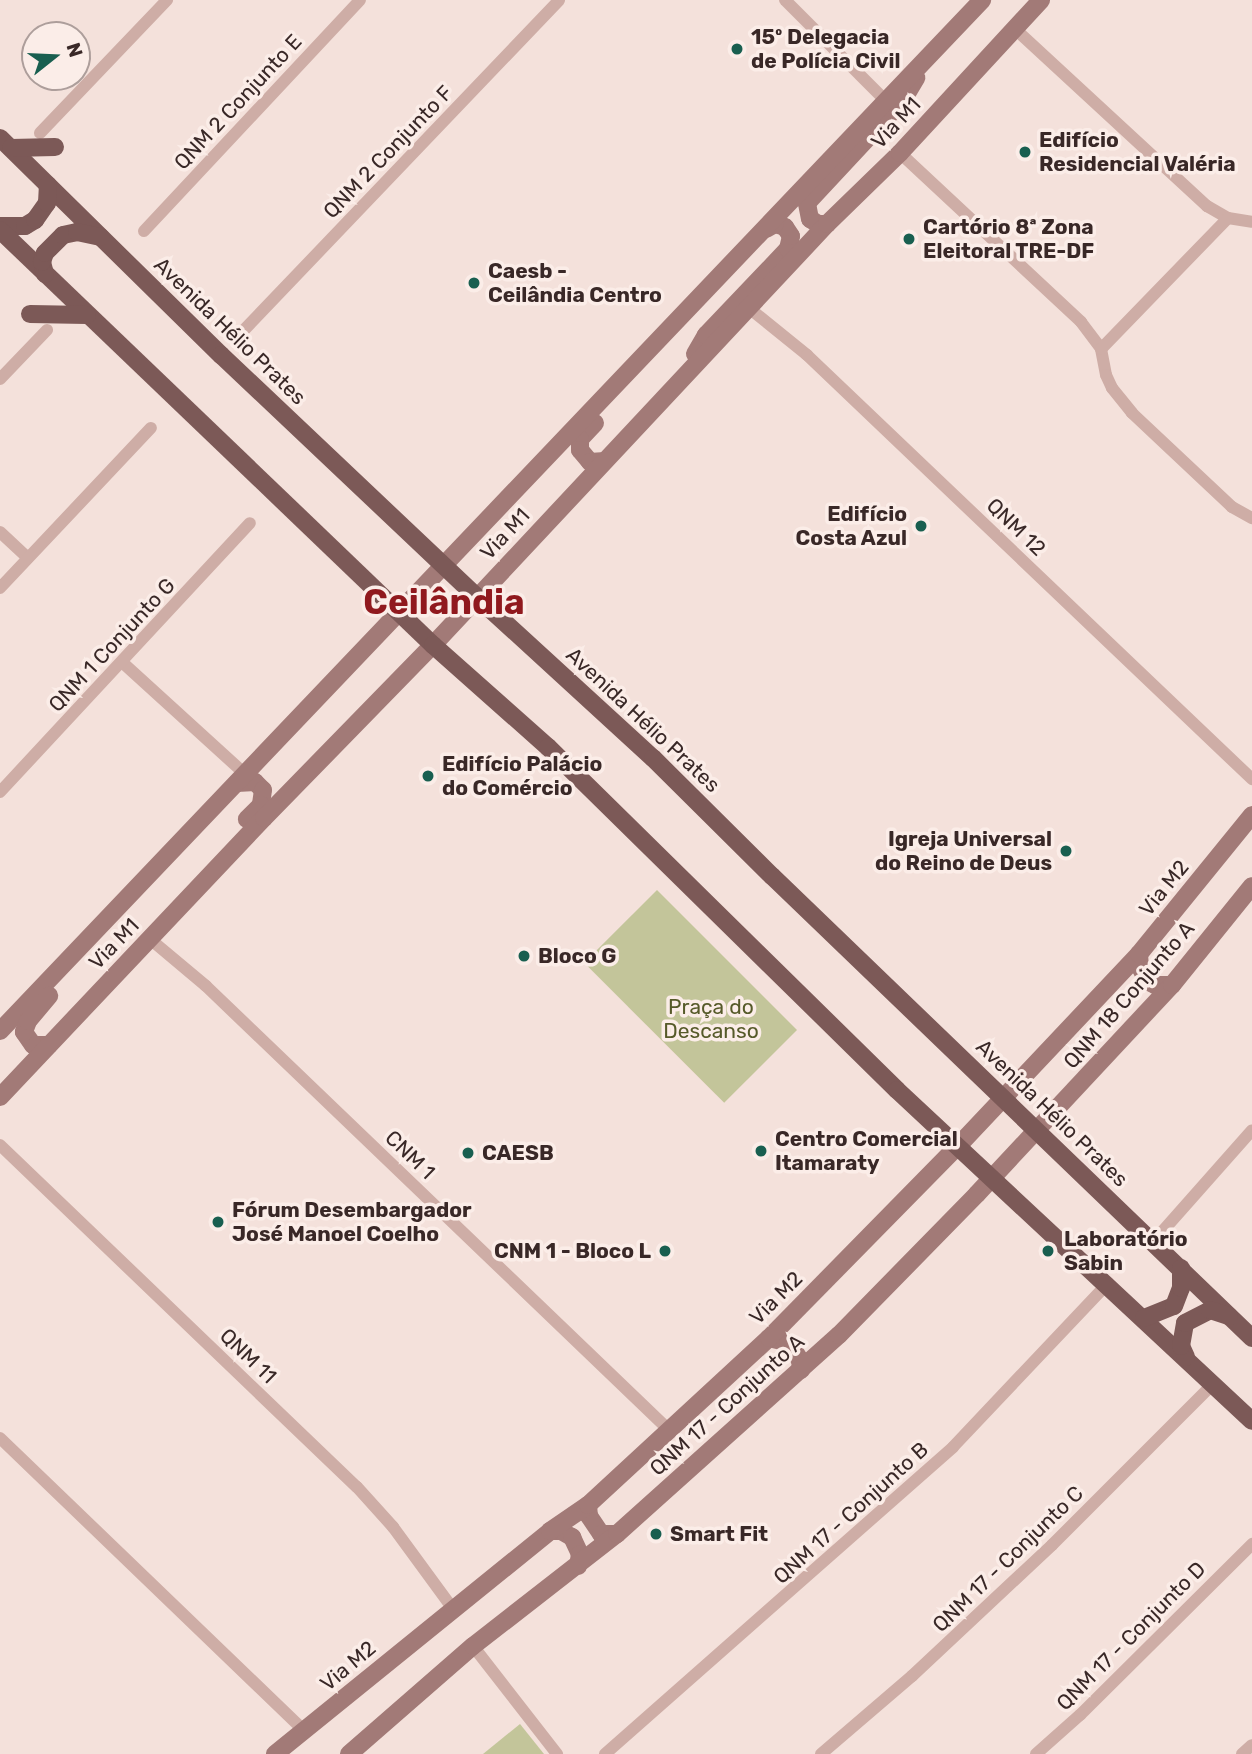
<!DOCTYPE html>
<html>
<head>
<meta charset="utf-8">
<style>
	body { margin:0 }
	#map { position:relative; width:1252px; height:1754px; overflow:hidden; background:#f4e1db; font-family:Rubik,sans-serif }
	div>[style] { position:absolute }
	.green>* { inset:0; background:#c3c59a; transform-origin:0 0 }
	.street>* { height:12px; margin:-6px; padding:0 6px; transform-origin:6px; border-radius:6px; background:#ceada6 }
	.secondary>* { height:18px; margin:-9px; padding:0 9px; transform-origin:9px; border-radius:9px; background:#a27a77 }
	.primary>* { height:18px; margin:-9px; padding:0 9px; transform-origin:9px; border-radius:9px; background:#7c5957 }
	.dots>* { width:19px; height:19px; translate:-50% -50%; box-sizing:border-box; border:4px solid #fbede8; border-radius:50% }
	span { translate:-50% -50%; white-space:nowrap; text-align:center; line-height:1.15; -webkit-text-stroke:7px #fbede8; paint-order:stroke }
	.poi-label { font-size:21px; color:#392827; font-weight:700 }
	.left { translate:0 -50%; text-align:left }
	.right { translate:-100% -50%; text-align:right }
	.street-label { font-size:21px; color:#392827 }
	.park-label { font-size:21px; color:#565a29 }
	.town-label { font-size:35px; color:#90191e; font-weight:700 }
	.north { position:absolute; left:21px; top:21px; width:70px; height:70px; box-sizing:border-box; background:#fbede8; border:2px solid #ad9e9b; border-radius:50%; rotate:72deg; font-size:19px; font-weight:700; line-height:28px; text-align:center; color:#392827 }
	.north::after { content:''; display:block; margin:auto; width:24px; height:32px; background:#195f50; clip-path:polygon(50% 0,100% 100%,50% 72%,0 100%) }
</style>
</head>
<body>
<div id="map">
	<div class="green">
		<div style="left:657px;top:890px;width:198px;height:103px;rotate:45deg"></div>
		<div style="clip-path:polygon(520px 1724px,544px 1754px,483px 1754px)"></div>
	</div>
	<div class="street">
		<div style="left:785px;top:0;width:141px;rotate:45deg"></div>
		<div style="left:1014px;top:28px;width:263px;rotate:42.7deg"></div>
		<div style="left:1207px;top:206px;width:24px;rotate:30deg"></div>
		<div style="left:1228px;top:218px;width:24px;rotate:9deg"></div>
		<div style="left:40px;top:133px;width:184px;rotate:-46.3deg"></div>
		<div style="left:900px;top:153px;width:248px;rotate:43deg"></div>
		<div style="left:1081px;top:322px;width:34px;rotate:53deg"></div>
		<div style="left:1101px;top:349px;width:26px;rotate:79deg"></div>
		<div style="left:1106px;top:375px;width:14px;rotate:65deg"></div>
		<div style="left:1112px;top:388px;width:32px;rotate:51deg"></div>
		<div style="left:1132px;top:413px;width:137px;rotate:43.2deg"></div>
		<div style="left:1232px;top:507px;width:23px;rotate:29deg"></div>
		<div style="left:144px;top:231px;width:316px;rotate:-46.9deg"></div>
		<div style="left:749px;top:308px;width:75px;rotate:39deg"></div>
		<div style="left:807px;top:355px;width:615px;rotate:43.62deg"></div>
		<div style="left:244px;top:330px;width:456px;rotate:-46.3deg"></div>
		<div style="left:1101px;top:349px;width:182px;rotate:-45.9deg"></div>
		<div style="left:0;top:379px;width:68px;rotate:-46.2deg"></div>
		<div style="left:0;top:532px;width:38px;rotate:43deg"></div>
		<div style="left:0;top:588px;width:220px;rotate:-46.7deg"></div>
		<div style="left:123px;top:663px;width:165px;rotate:42.3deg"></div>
		<div style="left:0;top:792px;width:367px;rotate:-47.1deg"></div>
		<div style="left:150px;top:939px;width:73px;rotate:40deg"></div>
		<div style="left:206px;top:986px;width:643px;rotate:43.8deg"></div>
		<div style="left:0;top:1145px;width:494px;rotate:43.8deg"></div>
		<div style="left:357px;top:1487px;width:54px;rotate:48deg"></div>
		<div style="left:393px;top:1527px;width:102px;rotate:53.8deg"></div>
		<div style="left:1153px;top:1242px;width:149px;rotate:-48.5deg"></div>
		<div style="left:0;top:1438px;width:422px;rotate:43.9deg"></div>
		<div style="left:473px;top:1646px;width:137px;rotate:52.1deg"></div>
		<div style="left:605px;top:1754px;width:464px;rotate:-41.4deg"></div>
		<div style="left:953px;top:1447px;width:226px;rotate:-46.6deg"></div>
		<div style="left:821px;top:1754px;width:120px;rotate:-40.6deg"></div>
		<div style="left:912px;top:1676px;width:192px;rotate:-43.1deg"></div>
		<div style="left:1052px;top:1545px;width:228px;rotate:-45deg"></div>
		<div style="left:1036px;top:1754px;width:59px;rotate:-41.6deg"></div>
		<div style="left:1080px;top:1715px;width:243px;rotate:-44.8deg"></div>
		<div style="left:1242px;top:1754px;width:13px;rotate:-42deg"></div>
	</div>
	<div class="secondary">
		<div style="left:827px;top:224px;width:9px;rotate:180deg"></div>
		<div style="left:818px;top:224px;width:9px;rotate:-148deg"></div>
		<div style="left:810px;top:219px;width:16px;rotate:-101deg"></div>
		<div style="left:807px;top:203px;width:141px;rotate:-47deg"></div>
		<div style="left:903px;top:100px;width:26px;rotate:-59deg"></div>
		<div style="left:695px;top:354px;width:22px;rotate:-60deg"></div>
		<div style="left:706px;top:335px;width:119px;rotate:-46.4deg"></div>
		<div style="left:788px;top:249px;width:13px;rotate:-77deg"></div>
		<div style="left:791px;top:236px;width:11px;rotate:-124deg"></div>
		<div style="left:785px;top:227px;width:10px;rotate:-163deg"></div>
		<div style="left:775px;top:224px;width:10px;rotate:151deg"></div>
		<div style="left:595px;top:423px;width:22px;rotate:133deg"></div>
		<div style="left:580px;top:439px;width:11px;rotate:90deg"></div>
		<div style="left:580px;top:450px;width:16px;rotate:50deg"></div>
		<div style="left:590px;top:462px;width:15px;rotate:-4deg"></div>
		<div style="left:237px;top:783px;width:18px;rotate:-3deg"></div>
		<div style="left:255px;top:782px;width:11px;rotate:45deg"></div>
		<div style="left:263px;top:790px;width:15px;rotate:98deg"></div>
		<div style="left:261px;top:805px;width:20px;rotate:135deg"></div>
		<div style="left:1139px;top:954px;width:13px;rotate:86deg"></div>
		<div style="left:1140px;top:967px;width:16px;rotate:63deg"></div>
		<div style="left:1147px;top:981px;width:9px;rotate:27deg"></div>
		<div style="left:1155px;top:985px;width:17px"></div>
		<div style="left:0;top:1031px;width:1424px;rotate:-46.39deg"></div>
		<div style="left:49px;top:1045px;width:16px;rotate:180deg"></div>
		<div style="left:33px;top:1045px;width:16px;rotate:-125deg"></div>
		<div style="left:24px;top:1032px;width:12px;rotate:-70deg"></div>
		<div style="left:28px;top:1021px;width:33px;rotate:-50deg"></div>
		<div style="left:0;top:1097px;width:384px;rotate:-46.6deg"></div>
		<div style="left:264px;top:818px;width:242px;rotate:-45.7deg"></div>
		<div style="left:433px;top:645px;width:577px;rotate:-46.9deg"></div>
		<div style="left:827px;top:224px;width:102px;rotate:-44.2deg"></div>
		<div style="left:900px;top:153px;width:208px;rotate:-47.3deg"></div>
		<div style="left:769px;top:1338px;width:21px;rotate:14deg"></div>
		<div style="left:789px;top:1343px;width:20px;rotate:57deg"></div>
		<div style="left:800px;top:1360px;width:10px;rotate:84deg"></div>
		<div style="left:588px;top:1505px;width:11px;rotate:85deg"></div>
		<div style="left:589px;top:1516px;width:22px;rotate:56deg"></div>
		<div style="left:601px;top:1534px;width:16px"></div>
		<div style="left:550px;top:1531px;width:11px"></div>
		<div style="left:561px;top:1531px;width:13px;rotate:29deg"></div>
		<div style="left:572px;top:1537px;width:19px;rotate:65deg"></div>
		<div style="left:580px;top:1554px;width:12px;rotate:99deg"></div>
		<div style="left:275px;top:1754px;width:354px;rotate:-39deg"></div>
		<div style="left:550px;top:1531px;width:46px;rotate:-34.4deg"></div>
		<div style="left:588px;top:1505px;width:246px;rotate:-42.7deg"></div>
		<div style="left:769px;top:1338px;width:269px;rotate:-45.5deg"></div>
		<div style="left:958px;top:1146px;width:264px;rotate:-46.7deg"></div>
		<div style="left:1139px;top:954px;width:179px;rotate:-50.9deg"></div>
		<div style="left:349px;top:1754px;width:164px;rotate:-41.1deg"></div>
		<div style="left:473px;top:1646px;width:182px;rotate:-37.9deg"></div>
		<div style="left:617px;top:1534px;width:298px;rotate:-41.9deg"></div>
		<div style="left:839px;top:1335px;width:197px;rotate:-45.6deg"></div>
		<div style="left:977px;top:1194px;width:286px;rotate:-47deg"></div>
		<div style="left:1172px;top:985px;width:127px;rotate:-51.1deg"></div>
	</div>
	<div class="primary">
		<div style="left:0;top:138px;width:310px;rotate:44.5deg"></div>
		<div style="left:221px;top:355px;width:352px;rotate:43.4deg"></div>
		<div style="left:477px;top:597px;width:239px;rotate:42.5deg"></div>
		<div style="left:653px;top:758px;width:168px;rotate:44.8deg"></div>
		<div style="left:772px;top:876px;width:666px;rotate:43.91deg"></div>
		<div style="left:11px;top:148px;width:44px;rotate:-1.3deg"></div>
		<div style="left:0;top:226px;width:25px"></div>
		<div style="left:25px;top:226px;width:12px;rotate:-31deg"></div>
		<div style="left:35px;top:220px;width:21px;rotate:-55deg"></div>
		<div style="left:47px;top:203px;width:18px;rotate:-87deg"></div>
		<div style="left:0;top:230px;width:600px;rotate:43.78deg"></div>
		<div style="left:433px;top:645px;width:154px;rotate:41.6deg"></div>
		<div style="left:548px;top:747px;width:489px;rotate:44.5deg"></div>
		<div style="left:897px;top:1090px;width:485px;rotate:43deg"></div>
		<div style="left:45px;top:274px;width:12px;rotate:-104deg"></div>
		<div style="left:42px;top:262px;width:9px;rotate:-72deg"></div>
		<div style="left:45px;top:253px;width:25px;rotate:-45deg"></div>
		<div style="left:63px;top:235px;width:14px;rotate:-12deg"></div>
		<div style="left:77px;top:232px;width:24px;rotate:12deg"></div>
		<div style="left:30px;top:314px;width:57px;rotate:1deg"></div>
		<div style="left:1144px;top:1318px;width:32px;rotate:-22deg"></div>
		<div style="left:1174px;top:1306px;width:19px;rotate:-69deg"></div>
		<div style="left:1181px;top:1288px;width:20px;rotate:-90deg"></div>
		<div style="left:1186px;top:1357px;width:12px;rotate:-114deg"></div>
		<div style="left:1181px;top:1346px;width:23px;rotate:-80deg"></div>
		<div style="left:1185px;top:1323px;width:28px;rotate:-27deg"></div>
		<div style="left:1210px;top:1310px;width:20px;rotate:18deg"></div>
	</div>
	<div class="dots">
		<div style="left:737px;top:49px;background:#195f50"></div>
		<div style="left:1025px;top:152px;background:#195f50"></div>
		<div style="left:909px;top:239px;background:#195f50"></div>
		<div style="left:474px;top:283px;background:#195f50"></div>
		<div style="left:921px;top:526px;background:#195f50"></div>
		<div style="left:428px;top:776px;background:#195f50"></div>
		<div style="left:1066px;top:851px;background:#195f50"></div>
		<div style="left:524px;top:956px;background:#195f50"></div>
		<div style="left:761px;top:1151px;background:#195f50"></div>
		<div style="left:468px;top:1153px;background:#195f50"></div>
		<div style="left:218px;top:1222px;background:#195f50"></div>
		<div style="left:665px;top:1251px;background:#195f50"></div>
		<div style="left:1048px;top:1251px;background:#195f50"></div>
		<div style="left:656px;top:1534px;background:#195f50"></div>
	</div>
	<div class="poi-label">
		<span class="left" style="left:751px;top:49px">15º Delegacia<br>de Polícia Civil</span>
		<span class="left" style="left:1039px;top:152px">Edifício<br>Residencial Valéria</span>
		<span class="left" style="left:923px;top:239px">Cartório 8ª Zona<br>Eleitoral TRE-DF</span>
		<span class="left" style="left:488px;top:283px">Caesb -<br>Ceilândia Centro</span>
		<span class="right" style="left:907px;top:526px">Edifício<br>Costa Azul</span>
		<span class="left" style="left:442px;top:776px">Edifício Palácio<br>do Comércio</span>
		<span class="right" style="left:1052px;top:851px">Igreja Universal<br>do Reino de Deus</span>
		<span class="left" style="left:538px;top:956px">Bloco G</span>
		<span class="left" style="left:775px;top:1151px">Centro Comercial<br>Itamaraty</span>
		<span class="left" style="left:482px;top:1153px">CAESB</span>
		<span class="left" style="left:232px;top:1222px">Fórum Desembargador<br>José Manoel Coelho</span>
		<span class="left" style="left:1064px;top:1251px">Laboratório<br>Sabin</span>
		<span class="right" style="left:651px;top:1251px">CNM 1 - Bloco L</span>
		<span class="left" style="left:670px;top:1534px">Smart Fit</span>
	</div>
	<div class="street-label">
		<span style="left:238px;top:102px;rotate:-47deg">QNM 2 Conjunto E</span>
		<span style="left:896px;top:123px;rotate:-47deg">Via M1</span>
		<span style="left:388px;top:152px;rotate:-46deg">QNM 2 Conjunto F</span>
		<span style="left:230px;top:331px;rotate:44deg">Avenida Hélio Prates</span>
		<span style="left:1016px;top:527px;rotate:44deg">QNM 12</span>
		<span style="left:505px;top:534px;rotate:-47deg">Via M1</span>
		<span style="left:112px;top:645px;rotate:-47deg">QNM 1 Conjunto G</span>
		<span style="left:643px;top:720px;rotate:43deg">Avenida Hélio Prates</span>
		<span style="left:1164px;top:888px;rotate:-51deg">Via M2</span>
		<span style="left:114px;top:944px;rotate:-46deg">Via M1</span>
		<span style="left:1129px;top:995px;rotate:-49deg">QNM 18 Conjunto A</span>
		<span style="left:1052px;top:1113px;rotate:44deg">Avenida Hélio Prates</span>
		<span style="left:410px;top:1155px;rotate:44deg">CNM 1</span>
		<span style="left:776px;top:1298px;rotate:-45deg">Via M2</span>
		<span style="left:248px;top:1356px;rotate:44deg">QNM 11</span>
		<span style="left:727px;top:1405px;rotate:-42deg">QNM 17 - Conjunto A</span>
		<span style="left:851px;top:1513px;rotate:-42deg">QNM 17 - Conjunto B</span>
		<span style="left:1008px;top:1559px;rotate:-44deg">QNM 17 - Conjunto C</span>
		<span style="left:1131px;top:1636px;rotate:-45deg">QNM 17 - Conjunto D</span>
		<span style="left:348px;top:1666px;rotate:-40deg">Via M2</span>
	</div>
	<div class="park-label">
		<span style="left:711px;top:1019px">Praça do<br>Descanso</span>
	</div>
	<div class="town-label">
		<span style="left:444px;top:602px">Ceilândia</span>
	</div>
	<div class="north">N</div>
</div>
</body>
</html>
